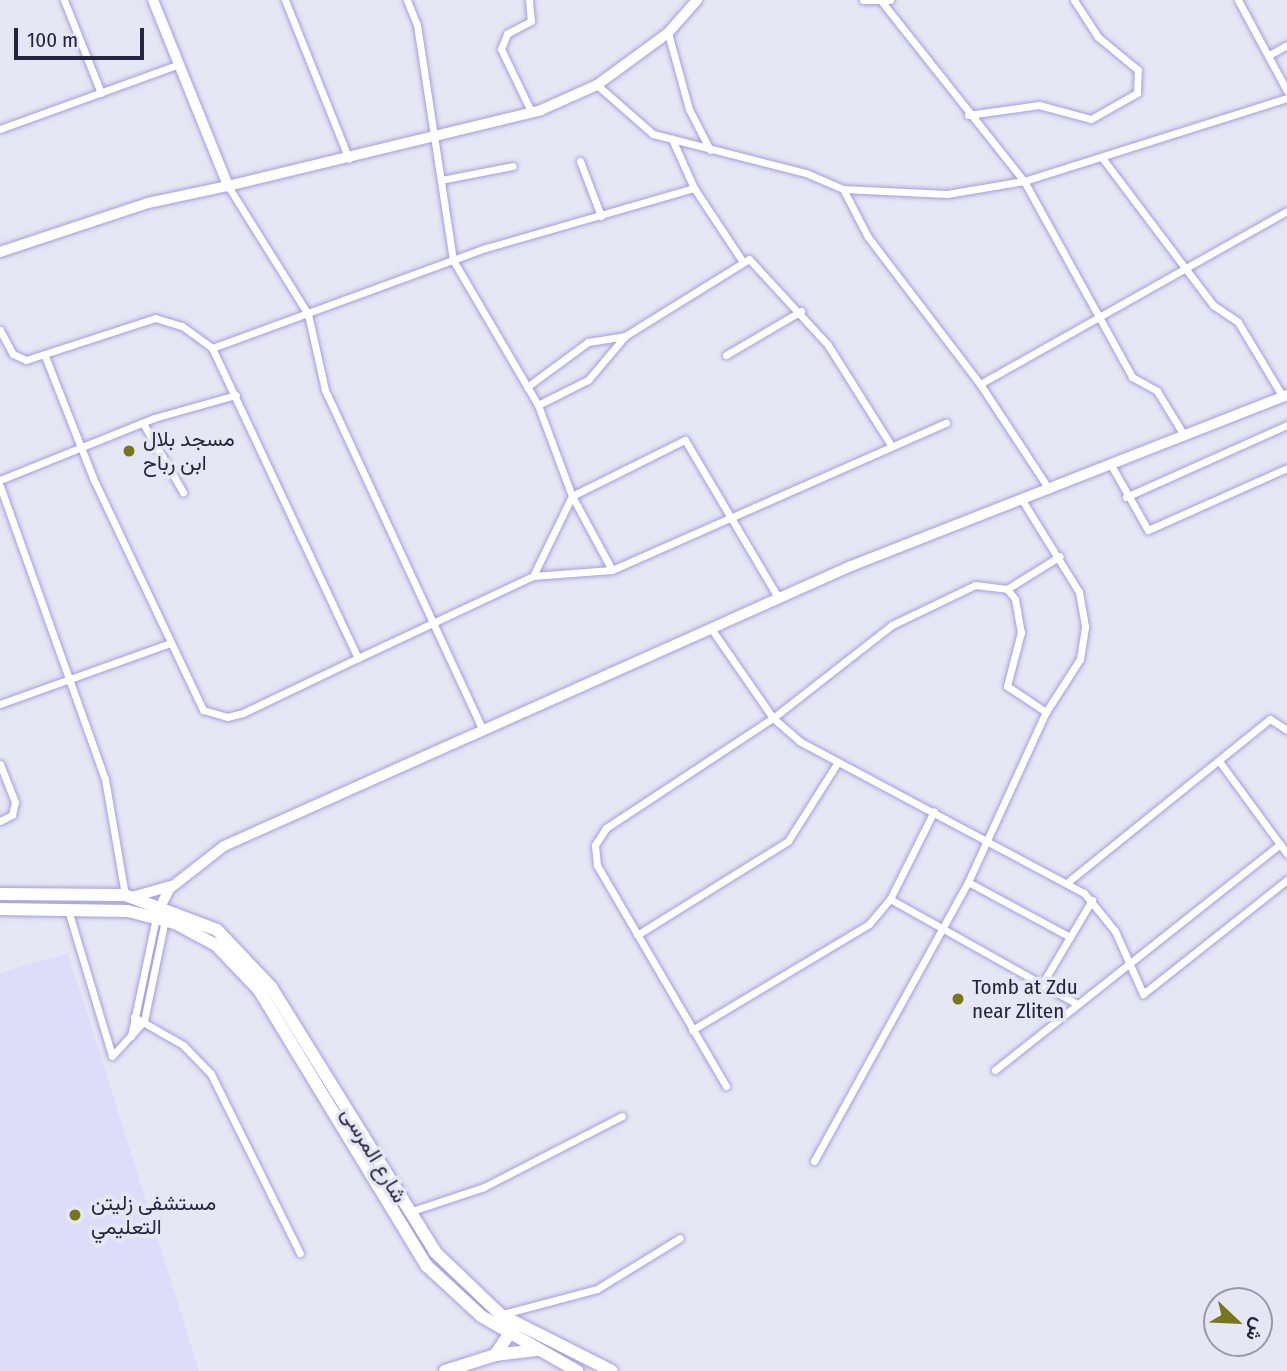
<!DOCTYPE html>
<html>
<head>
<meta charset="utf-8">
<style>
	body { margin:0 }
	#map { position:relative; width:1287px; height:1371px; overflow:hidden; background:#e7e6f4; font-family:"Fira Sans Condensed",Vazirmatn,sans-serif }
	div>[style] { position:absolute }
	.built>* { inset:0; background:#dedcf9 }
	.roads { filter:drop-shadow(0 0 2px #a59edd) drop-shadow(0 0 2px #a59edd) }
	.minor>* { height:7px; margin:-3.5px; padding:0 3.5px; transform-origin:3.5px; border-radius:3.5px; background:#fff }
	.tertiary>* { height:10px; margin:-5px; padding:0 5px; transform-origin:5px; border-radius:5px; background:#fff }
	.primary>* { height:12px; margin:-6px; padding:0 6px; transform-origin:6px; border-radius:6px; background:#fff }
	.dots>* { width:19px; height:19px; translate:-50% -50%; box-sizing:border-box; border:4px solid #e7e6f4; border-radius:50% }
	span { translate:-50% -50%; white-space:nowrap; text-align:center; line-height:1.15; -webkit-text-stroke:7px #e7e6f4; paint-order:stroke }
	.poi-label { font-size:21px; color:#27243d }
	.left { translate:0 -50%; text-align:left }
	.street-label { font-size:21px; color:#27243d }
	.north { position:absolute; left:1203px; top:1287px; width:70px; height:70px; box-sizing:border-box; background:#e7e6f4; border:2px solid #9a98ab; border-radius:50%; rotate:113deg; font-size:19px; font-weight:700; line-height:28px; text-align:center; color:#27243d }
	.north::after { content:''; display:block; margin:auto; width:24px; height:32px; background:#76761c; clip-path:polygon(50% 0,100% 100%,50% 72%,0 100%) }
	.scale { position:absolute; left:14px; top:28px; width:130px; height:32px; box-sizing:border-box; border:4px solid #27243d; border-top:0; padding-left:9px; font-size:21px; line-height:24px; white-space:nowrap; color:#27243d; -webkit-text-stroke:5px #e7e6f4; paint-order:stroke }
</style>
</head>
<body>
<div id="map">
	<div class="built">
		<div style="clip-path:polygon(68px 953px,102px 1060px,199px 1371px,0 1371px,0 973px)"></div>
	</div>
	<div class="roads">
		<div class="minor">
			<div style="left:64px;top:0;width:100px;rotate:68.3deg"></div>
			<div style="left:285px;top:0;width:171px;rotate:68.1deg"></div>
			<div style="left:529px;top:0;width:21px;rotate:85deg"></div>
			<div style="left:531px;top:21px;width:27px;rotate:152deg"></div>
			<div style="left:507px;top:34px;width:16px;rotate:112deg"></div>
			<div style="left:501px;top:49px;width:71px;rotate:64.2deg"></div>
			<div style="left:863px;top:0;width:27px"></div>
			<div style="left:1238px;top:0;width:103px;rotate:61.7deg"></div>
			<div style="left:882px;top:2px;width:228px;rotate:51.6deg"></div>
			<div style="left:1024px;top:181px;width:224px;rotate:61.1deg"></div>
			<div style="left:1132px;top:377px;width:29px;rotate:29deg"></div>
			<div style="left:1157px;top:391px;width:52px;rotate:58.5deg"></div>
			<div style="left:668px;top:33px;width:79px;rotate:74.6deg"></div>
			<div style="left:689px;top:109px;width:46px;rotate:62.9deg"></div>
			<div style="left:1269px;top:55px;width:21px;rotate:-29deg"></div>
			<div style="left:597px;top:85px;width:74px;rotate:41.2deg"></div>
			<div style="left:653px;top:134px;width:158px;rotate:14.3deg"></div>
			<div style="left:806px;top:173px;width:40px;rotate:23.4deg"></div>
			<div style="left:843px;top:189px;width:54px;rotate:62.5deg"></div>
			<div style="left:868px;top:237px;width:185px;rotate:52.7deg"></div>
			<div style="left:980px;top:384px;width:126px;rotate:56.7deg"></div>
			<div style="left:968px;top:115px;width:72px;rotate:-8deg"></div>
			<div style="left:1039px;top:105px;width:54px;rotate:15.1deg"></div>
			<div style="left:1091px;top:119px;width:53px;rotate:-29.5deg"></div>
			<div style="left:1137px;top:93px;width:23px;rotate:-88deg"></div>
			<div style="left:1138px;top:70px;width:52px;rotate:-140.5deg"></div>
			<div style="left:1098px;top:37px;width:44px;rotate:-123deg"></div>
			<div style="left:0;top:129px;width:188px;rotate:-19.9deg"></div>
			<div style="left:1103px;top:159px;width:183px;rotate:53deg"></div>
			<div style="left:1213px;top:305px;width:30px;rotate:34deg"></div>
			<div style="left:1238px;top:322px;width:87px;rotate:59deg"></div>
			<div style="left:580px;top:161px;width:59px;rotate:69.1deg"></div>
			<div style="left:441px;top:180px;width:73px;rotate:-11deg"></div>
			<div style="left:228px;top:186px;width:151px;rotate:58deg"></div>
			<div style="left:308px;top:314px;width:78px;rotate:77.4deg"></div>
			<div style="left:325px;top:390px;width:374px;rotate:65.1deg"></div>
			<div style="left:694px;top:188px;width:85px;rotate:56.5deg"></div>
			<div style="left:843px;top:189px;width:104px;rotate:2.8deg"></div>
			<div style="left:947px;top:194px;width:78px;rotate:-9.6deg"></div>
			<div style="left:1024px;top:181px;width:276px;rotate:-17.5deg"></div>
			<div style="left:0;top:330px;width:27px;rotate:62deg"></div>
			<div style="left:13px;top:354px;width:14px;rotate:25deg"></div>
			<div style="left:26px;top:360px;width:136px;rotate:-18deg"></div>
			<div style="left:155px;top:318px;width:28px;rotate:17deg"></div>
			<div style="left:182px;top:326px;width:37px;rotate:36deg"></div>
			<div style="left:212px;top:348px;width:343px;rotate:64.8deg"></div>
			<div style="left:358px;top:658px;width:193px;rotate:-25.1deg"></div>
			<div style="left:533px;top:576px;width:79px;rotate:-4.3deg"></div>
			<div style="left:612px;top:570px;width:84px;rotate:-118.4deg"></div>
			<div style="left:572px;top:496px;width:97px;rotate:-110.5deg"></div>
			<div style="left:538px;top:405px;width:168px;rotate:-120.4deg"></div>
			<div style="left:453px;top:260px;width:238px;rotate:-98.7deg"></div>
			<div style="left:417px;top:25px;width:27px;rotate:-112deg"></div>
			<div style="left:212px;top:348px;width:292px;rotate:-20.1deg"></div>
			<div style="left:486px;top:248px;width:216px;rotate:-16.1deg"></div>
			<div style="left:694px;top:188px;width:54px;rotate:-114.2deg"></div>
			<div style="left:726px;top:355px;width:87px;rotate:-30.4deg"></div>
			<div style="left:45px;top:356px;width:131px;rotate:68.5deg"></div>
			<div style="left:93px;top:478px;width:257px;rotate:64.6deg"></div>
			<div style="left:203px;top:710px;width:25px;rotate:16deg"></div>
			<div style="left:227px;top:717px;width:16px;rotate:-14deg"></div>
			<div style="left:243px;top:713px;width:127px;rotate:-25.6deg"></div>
			<div style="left:980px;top:384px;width:352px;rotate:-29.4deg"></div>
			<div style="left:527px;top:387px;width:76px;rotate:-36.4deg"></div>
			<div style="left:588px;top:342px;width:37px;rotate:-9deg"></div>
			<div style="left:538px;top:405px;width:56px;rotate:-26.6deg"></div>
			<div style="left:588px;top:380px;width:57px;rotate:-49.9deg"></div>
			<div style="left:625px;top:336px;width:146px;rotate:-31.8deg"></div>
			<div style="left:749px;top:259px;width:117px;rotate:47.4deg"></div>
			<div style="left:828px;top:345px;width:115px;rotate:57.8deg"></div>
			<div style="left:144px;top:425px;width:78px;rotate:59.8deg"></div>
			<div style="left:1111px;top:465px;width:75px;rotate:60.4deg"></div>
			<div style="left:1148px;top:530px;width:152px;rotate:-24deg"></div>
			<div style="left:0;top:480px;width:166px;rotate:-21.9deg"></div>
			<div style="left:154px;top:418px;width:85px;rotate:-15.7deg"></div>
			<div style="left:0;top:486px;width:311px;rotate:70.3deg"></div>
			<div style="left:105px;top:779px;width:118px;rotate:80.2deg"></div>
			<div style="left:1126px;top:497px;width:176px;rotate:-24.1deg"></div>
			<div style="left:612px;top:570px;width:365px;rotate:-23.8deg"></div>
			<div style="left:533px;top:576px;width:89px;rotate:-64deg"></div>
			<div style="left:572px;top:496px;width:126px;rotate:-26.4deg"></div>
			<div style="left:685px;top:440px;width:182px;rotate:59.4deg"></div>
			<div style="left:1007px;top:589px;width:62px;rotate:-31.9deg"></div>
			<div style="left:710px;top:627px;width:111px;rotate:55.3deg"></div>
			<div style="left:773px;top:718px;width:35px;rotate:41deg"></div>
			<div style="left:799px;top:741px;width:323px;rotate:28.1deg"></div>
			<div style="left:1084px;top:893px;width:49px;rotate:50.8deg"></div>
			<div style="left:1115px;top:931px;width:69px;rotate:66deg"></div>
			<div style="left:1143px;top:994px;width:184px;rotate:-38.4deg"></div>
			<div style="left:0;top:704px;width:181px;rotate:-19.7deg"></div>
			<div style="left:1219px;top:761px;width:115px;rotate:53.8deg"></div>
			<div style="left:0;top:764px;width:41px;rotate:68.5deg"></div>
			<div style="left:15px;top:802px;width:13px;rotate:103deg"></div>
			<div style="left:12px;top:815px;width:13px;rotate:153deg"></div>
			<div style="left:1069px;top:881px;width:258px;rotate:-38.9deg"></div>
			<div style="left:1270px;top:719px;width:20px;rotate:33deg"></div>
			<div style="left:968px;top:882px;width:116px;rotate:28.3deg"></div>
			<div style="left:890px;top:899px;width:214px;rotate:29.3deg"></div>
			<div style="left:68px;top:910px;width:152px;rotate:73.2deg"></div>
			<div style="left:112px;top:1056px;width:47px;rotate:-47.6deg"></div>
			<div style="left:144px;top:1021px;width:103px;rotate:-78.3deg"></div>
			<div style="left:637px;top:935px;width:178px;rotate:-31.9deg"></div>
			<div style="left:788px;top:841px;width:93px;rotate:-57.7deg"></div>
			<div style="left:1042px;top:984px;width:98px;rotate:-59.2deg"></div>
			<div style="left:134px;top:1017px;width:56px;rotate:29.7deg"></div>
			<div style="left:183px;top:1045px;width:40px;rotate:46deg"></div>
			<div style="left:211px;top:1074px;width:200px;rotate:63.6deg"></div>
			<div style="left:692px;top:1030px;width:206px;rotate:-30.9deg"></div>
			<div style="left:869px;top:924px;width:33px;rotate:-50deg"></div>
			<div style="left:890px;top:899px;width:98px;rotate:-63.4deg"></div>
			<div style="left:131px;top:1036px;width:122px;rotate:-78.1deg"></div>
			<div style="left:995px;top:1070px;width:364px;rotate:-38.4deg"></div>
			<div style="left:726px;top:1086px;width:256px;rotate:-120.3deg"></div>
			<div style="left:597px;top:865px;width:20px;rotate:-96deg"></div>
			<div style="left:595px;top:845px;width:20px;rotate:-57deg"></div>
			<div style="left:606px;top:828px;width:200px;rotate:-33.4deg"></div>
			<div style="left:773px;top:718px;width:151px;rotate:-38deg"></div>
			<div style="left:892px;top:625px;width:92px;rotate:-25.7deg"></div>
			<div style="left:975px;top:585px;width:32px;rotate:7deg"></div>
			<div style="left:1007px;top:589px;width:13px;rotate:51deg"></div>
			<div style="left:1015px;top:599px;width:34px;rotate:80deg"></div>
			<div style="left:1021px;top:632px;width:56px;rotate:104.5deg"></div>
			<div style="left:1007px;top:686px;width:47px;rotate:33.7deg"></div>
			<div style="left:814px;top:1161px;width:319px;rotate:-61.1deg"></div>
			<div style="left:968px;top:882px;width:187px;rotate:-65.4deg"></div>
			<div style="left:1046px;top:712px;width:63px;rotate:-57.3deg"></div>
			<div style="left:1080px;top:659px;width:33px;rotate:-81deg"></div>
			<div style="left:1085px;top:626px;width:35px;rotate:-100deg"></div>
			<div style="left:1079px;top:592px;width:108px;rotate:-121.8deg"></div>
			<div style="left:409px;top:1212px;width:79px;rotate:-18.4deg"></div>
			<div style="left:484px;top:1187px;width:155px;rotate:-27.2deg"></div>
			<div style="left:503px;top:1314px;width:97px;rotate:-14.9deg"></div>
			<div style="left:597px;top:1289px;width:97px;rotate:-31.6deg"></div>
		</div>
		<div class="tertiary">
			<div style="left:153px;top:0;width:201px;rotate:68deg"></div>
			<div style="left:228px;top:186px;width:322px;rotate:-13.6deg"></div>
			<div style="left:541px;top:110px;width:61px;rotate:-24.1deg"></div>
			<div style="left:597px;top:85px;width:88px;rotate:-36.2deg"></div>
			<div style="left:668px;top:33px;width:44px;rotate:-48.7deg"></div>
			<div style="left:0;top:252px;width:156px;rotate:-18.3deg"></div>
			<div style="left:148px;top:203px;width:82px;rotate:-12deg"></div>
			<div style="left:132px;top:897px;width:41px;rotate:-15.8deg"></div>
			<div style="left:157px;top:913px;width:27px;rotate:-63deg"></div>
			<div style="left:169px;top:889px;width:70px;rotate:-38deg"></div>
			<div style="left:224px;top:846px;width:687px;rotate:-24.06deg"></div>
			<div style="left:851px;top:566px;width:468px;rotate:-21.4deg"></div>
		</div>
		<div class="primary">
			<div style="left:0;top:894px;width:125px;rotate:0.5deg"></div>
			<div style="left:125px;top:895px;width:98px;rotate:20.8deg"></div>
			<div style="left:217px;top:930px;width:79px;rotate:46.5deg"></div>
			<div style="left:271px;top:987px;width:312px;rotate:58.2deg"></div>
			<div style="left:435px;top:1252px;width:91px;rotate:43.7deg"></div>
			<div style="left:501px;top:1315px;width:124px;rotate:26.8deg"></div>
			<div style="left:0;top:909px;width:128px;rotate:0.9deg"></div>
			<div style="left:128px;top:911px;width:49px;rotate:14.3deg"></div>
			<div style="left:175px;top:923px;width:47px;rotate:28.2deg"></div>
			<div style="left:216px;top:945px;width:62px;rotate:46.3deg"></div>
			<div style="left:259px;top:990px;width:322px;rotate:58.7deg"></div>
			<div style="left:426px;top:1265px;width:75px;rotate:42.8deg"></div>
			<div style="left:481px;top:1316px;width:111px;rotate:29.8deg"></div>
			<div style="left:495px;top:1355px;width:41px;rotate:-7deg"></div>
			<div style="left:445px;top:1371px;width:52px;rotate:-17.7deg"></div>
			<div style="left:495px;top:1355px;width:30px;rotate:-56deg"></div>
		</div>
	</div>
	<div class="dots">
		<div style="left:129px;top:451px;background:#76761c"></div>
		<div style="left:958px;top:999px;background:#76761c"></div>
		<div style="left:75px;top:1215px;background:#76761c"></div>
	</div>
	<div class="poi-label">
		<span class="left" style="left:143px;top:451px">مسجد بلال<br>ابن رباح</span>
		<span class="left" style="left:972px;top:999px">Tomb at Zdu<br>near Zliten</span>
		<span class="left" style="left:91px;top:1215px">مستشفى زليتن<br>التعليمي</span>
	</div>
	<div class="street-label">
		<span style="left:374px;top:1155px;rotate:59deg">شارع المرسى</span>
	</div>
	<div class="north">ش</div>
	<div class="scale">100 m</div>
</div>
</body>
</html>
